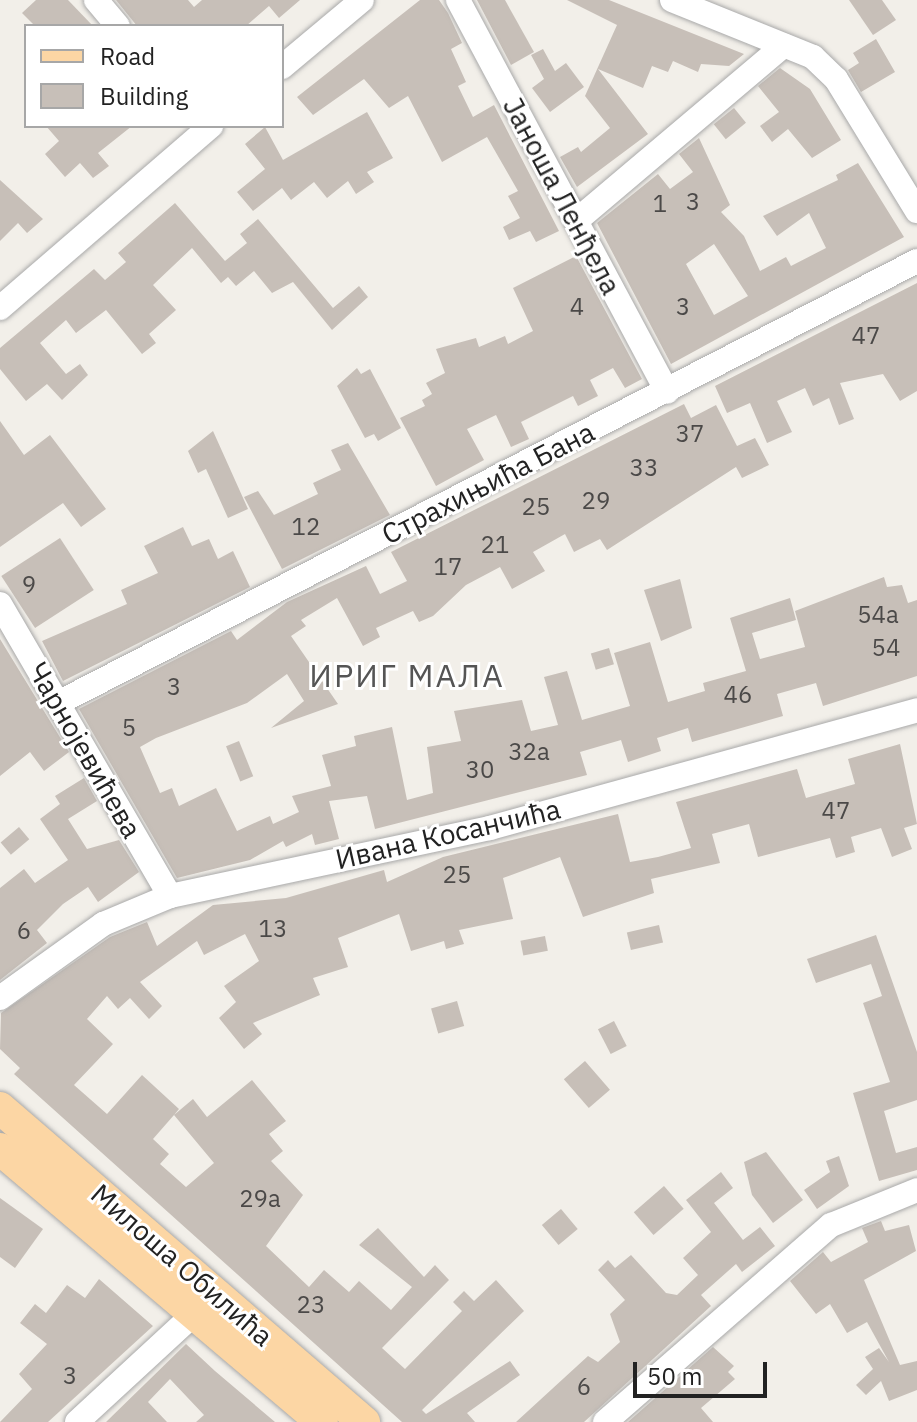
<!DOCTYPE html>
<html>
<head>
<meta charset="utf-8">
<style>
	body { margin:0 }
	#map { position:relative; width:917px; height:1422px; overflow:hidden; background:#f2efe9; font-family:"IBM Plex Sans",sans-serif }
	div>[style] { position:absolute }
	.building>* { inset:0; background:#c7bfb8; transform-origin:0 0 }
	.roads { filter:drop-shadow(0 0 2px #a9a9a9) drop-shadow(0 0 2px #a9a9a9) }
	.minor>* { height:24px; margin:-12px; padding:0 12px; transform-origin:12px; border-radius:12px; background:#fff }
	.major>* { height:32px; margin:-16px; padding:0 16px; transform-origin:16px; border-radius:16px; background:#fcd6a4 }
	span { translate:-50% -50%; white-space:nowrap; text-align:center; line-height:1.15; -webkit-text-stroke:6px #fff; paint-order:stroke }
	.number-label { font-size:24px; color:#4b4948 }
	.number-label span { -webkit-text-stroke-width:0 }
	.street-label { font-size:28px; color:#222 }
	.quarter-label { font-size:32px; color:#555; letter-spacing:2px }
	.legend { position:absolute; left:24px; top:24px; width:260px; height:104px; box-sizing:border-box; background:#fff; border:2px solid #a7a7a7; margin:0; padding:10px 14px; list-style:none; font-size:24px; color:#222 }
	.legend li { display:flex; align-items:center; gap:16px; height:40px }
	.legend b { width:40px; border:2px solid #a7a7a7 }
	.scale { position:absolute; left:633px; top:1362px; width:134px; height:36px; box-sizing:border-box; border:4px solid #222; border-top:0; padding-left:10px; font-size:24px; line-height:28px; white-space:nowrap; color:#222; -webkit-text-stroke:6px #fff; paint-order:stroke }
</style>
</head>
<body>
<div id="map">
	<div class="building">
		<div style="clip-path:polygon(36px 0,68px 0,93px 26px,35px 26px,22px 13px)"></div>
		<div style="clip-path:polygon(116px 0,188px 0,194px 7px,202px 0,300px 0,279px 18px,269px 6px,246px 26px,137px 26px)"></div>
		<div style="clip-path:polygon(420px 0,439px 0,448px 13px,462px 43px,451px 49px,466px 82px,458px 86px,473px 117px,494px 105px,559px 231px,536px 242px,530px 231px,509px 240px,503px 227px,520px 218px,508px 196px,518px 191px,487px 137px,442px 162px,408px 96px,389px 108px,364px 79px,313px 115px,297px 97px)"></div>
		<div style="clip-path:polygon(477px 0,505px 0,534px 52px,511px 65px)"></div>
		<div style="clip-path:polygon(567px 0,609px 0,744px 54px,729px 66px,701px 64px,698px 72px,673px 61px,668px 72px,652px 66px,643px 88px,598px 69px,648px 134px,577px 187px,560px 157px,578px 147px,581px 152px,610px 128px,585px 96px,617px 25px)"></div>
		<div style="clip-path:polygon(849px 0,882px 0,896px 20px,873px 35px)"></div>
		<div style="clip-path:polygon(876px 39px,895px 72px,861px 92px,848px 70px,859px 63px,853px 53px)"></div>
		<div style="clip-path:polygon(543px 49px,555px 71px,566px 63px,584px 87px,550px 112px,532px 88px,544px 79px,531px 55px)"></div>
		<div style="clip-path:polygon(780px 68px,810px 89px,841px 140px,812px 158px,788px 129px,772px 142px,760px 126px,779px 112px,758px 86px)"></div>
		<div style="left:734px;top:108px;width:19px;height:26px;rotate:51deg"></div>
		<div style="clip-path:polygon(367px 112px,393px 158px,367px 172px,374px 182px,356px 194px,348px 181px,327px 198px,314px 182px,291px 200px,282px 188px,253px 211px,237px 192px,265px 169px,245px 144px,265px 127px,283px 160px)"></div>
		<div style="clip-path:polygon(46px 126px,132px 126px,98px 153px,109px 166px,93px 178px,80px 163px,65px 177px,45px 154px,59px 141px)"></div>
		<div style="clip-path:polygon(evenodd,699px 138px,730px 205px,721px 212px,744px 236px,760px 271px,786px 257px,791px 266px,826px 248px,809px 213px,777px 236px,763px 216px,838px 180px,836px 175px,858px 163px,904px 237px,671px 364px,597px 223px,658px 174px,670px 189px,693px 172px,679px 154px,699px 138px,714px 244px,748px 296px,714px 315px,686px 264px,714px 244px)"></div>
		<div style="clip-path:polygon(0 180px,43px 219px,27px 233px,18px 223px,0 241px)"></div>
		<div style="clip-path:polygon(175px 203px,225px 261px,247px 243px,240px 234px,258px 219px,333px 308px,359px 286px,368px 297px,332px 330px,293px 282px,272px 293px,254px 271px,236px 286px,228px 277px,221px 283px,192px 248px,153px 285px,176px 310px,149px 334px,156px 343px,142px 354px,106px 310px,76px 333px,66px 320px,40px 343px,66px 374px,80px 364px,88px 375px,62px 400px,47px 384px,26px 401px,0 369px,0 348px,94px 269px,105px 280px,126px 262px,118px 253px)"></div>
		<div style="clip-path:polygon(576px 256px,642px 379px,625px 388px,613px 368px,590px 380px,598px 396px,578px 406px,573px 396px,521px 422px,529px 439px,511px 447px,496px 415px,467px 429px,484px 460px,436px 486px,400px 418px,425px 406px,422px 400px,432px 394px,426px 383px,445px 373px,436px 349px,476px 338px,479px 347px,505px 336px,508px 344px,533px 331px,513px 288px)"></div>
		<div style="clip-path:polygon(917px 283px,917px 391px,900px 401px,883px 374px,840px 383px,854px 419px,839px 425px,829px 398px,813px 406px,805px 388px,777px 401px,792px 432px,767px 443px,750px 403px,727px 413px,715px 386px)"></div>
		<div style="clip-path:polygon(357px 368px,361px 374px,370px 369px,401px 428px,378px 441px,374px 434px,365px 438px,337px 386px)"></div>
		<div style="clip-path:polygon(684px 404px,691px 418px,716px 405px,737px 446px,755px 438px,769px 465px,742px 478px,736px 467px,607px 550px,600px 539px,574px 552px,565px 534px,533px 552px,545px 571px,512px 589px,500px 567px,466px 585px,433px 616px,419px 622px,413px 611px,376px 628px,380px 637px,363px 646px,337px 598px,301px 620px,306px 626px,291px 636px,338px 704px,271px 728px,304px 701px,287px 674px,247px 703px,156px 738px,140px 747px,160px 793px,172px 788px,179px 806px,216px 788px,237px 831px,270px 816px,273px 824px,299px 812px,292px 796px,331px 786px,322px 755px,356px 746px,354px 736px,392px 727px,407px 800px,433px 793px,427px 747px,461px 741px,454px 711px,522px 700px,531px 731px,558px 725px,544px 677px,567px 671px,582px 720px,630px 706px,614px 653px,650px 642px,668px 702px,705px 691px,703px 683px,746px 671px,730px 618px,790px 598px,796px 620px,752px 633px,760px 659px,805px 647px,795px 611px,884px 577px,887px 587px,902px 585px,908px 603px,917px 600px,917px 676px,823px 706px,816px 683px,777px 694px,783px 716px,692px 742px,688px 728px,657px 738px,661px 751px,628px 762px,621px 740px,580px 752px,587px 775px,375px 829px,367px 796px,329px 801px,339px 839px,315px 845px,312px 834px,286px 847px,283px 841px,250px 860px,177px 878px,79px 709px,231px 631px,237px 640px,287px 602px,366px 566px,380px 594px,407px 581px,391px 552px)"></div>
		<div style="clip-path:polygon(0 421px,24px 455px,50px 435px,106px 509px,81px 527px,63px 503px,0 547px)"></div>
		<div style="clip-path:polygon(213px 431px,248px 509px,228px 518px,206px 469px,198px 473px,188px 451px)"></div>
		<div style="clip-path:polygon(348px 443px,390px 515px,282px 569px,244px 497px,258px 491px,274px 515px,318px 494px,313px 483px,341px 470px,331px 450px)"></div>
		<div style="clip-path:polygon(183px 527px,192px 546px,209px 539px,218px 559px,233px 551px,250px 587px,63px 681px,42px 641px,127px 604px,121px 590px,158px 573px,144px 546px)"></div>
		<div style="left:60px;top:538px;width:62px;height:70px;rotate:57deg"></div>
		<div style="clip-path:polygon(680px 579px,692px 628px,661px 641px,644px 590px)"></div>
		<div style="clip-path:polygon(0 639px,69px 752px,44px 771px,30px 752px,0 776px)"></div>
		<div style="left:609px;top:648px;width:17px;height:19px;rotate:73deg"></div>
		<div style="left:239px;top:741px;width:38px;height:14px;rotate:68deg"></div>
		<div style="clip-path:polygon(evenodd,900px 744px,917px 824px,904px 828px,912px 849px,892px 857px,881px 828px,851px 837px,855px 852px,836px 858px,830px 838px,758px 857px,749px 824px,712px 834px,720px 863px,651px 879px,654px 893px,583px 917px,560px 857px,503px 878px,513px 919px,459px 930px,464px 944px,446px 949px,444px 941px,411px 951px,399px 914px,338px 938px,348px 967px,313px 978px,320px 995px,253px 1023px,262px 1034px,244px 1049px,219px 1018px,236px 1002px,224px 986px,259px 961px,245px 934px,204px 955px,197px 941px,140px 982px,162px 1006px,149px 1019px,130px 998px,118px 1009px,107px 996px,87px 1019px,113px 1044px,74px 1085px,107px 1114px,142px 1075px,179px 1109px,174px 1115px,193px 1099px,207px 1117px,252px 1080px,286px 1121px,269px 1134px,283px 1151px,271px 1161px,303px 1195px,266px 1246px,309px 1287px,324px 1270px,349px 1292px,359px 1281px,391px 1310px,412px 1287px,359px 1245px,378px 1228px,424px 1277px,435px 1265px,449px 1280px,382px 1348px,405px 1369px,462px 1311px,453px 1302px,464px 1291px,474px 1301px,496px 1280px,524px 1311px,422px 1410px,426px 1414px,510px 1361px,520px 1375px,467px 1413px,475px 1422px,402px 1422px,14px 1074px,20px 1068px,0 1049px,1px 1013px,110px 937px,147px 922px,157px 946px,213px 905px,286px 898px,384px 870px,387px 882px,443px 857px,618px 814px,630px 862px,658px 857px,691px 848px,676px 802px,797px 769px,806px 798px,855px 784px,848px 759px,900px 744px,174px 1115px,214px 1163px,186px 1187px,160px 1164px,169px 1154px,153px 1139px,174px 1115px)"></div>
		<div style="clip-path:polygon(84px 778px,97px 801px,68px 819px,87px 849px,119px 840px,139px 872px,98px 902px,88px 887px,63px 904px,37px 930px,47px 943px,0 980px,0 888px,24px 869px,35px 883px,68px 860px,40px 819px,60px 804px,55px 796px)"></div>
		<div style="left:19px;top:827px;width:16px;height:24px;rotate:50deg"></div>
		<div style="left:659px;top:925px;width:18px;height:33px;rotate:77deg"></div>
		<div style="clip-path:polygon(876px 935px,917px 1052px,917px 1100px,884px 1111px,896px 1153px,917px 1147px,917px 1170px,879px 1181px,853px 1093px,890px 1082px,863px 1003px,882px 996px,871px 964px,816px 983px,807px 959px)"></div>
		<div style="left:545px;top:936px;width:15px;height:25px;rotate:79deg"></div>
		<div style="left:457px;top:1001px;width:26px;height:27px;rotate:74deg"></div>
		<div style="left:614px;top:1021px;width:28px;height:18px;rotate:63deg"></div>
		<div style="left:585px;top:1061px;width:38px;height:28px;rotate:49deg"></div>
		<div style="clip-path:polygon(766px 1152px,803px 1200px,773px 1223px,752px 1195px,744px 1162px)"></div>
		<div style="clip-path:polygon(839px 1156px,849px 1186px,817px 1209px,804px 1190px,830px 1172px,826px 1161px)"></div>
		<div style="clip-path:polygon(721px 1172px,733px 1188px,714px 1203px,743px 1240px,760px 1227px,775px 1246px,742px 1272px,736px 1264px,701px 1295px,711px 1306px,584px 1422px,516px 1422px,588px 1356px,598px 1362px,620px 1342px,610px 1314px,625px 1300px,598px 1270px,608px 1260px,615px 1268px,631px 1255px,666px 1293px,677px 1295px,698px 1275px,683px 1258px,711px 1232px,686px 1200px)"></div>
		<div style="left:664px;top:1186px;width:30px;height:40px;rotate:49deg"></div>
		<div style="clip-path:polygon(0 1198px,43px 1229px,15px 1268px,0 1257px)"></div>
		<div style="left:561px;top:1209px;width:26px;height:25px;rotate:50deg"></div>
		<div style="clip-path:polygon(881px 1221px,885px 1231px,909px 1225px,916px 1251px,864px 1280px,900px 1365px,917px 1361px,917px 1390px,889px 1401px,881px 1381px,866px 1395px,856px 1385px,873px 1369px,865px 1357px,879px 1348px,889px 1362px,867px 1322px,847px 1333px,830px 1304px,816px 1314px,790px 1281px,823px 1252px,831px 1262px,868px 1242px,862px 1228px)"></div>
		<div style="clip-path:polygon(99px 1279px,153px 1326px,48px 1422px,0 1422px,32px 1389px,19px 1374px,47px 1344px,20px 1323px,35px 1304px,46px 1313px,67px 1285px,85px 1298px)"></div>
		<div style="clip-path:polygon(186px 1344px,215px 1371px,275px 1422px,196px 1422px,204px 1415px,170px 1379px,148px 1402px,167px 1422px,106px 1422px)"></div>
		<div style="clip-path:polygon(713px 1347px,734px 1366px,728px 1372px,735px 1379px,701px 1408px,713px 1422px,628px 1422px)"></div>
	</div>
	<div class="roads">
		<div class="minor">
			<div style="left:96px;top:0;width:34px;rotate:50deg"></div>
			<div style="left:458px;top:0;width:444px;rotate:61.9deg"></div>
			<div style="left:672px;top:0;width:152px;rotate:22deg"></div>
			<div style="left:813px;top:57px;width:32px;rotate:44deg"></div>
			<div style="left:836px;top:79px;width:155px;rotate:58.5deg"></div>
			<div style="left:282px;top:67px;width:104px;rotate:-39.9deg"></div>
			<div style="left:576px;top:221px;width:272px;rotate:-40.2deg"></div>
			<div style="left:0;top:308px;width:279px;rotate:-40.8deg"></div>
			<div style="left:0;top:604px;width:338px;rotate:59.8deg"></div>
			<div style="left:58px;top:703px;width:966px;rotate:-27.23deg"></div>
			<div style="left:0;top:998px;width:127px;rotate:-35.7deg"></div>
			<div style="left:103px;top:924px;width:73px;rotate:-22.7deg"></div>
			<div style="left:170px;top:896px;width:327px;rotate:-12deg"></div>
			<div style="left:490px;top:828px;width:443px;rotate:-15.4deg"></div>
			<div style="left:77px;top:1422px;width:176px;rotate:-42.7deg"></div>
			<div style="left:605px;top:1422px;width:300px;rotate:-41.1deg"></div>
			<div style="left:831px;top:1225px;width:93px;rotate:-22.1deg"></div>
		</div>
		<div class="major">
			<div style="left:0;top:1108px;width:481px;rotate:40.8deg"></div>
			<div style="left:0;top:1149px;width:422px;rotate:40.3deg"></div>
		</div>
	</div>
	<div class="number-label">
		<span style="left:693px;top:202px">3</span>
		<span style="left:660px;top:204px">1</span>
		<span style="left:577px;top:307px">4</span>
		<span style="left:683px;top:307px">3</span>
		<span style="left:866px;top:336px">47</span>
		<span style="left:690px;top:434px">37</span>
		<span style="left:644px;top:468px">33</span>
		<span style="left:596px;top:501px">29</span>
		<span style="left:536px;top:507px">25</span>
		<span style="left:306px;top:527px">12</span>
		<span style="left:495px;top:545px">21</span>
		<span style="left:448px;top:567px">17</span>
		<span style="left:29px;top:585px">9</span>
		<span style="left:878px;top:615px">54a</span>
		<span style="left:886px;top:648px">54</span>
		<span style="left:174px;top:687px">3</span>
		<span style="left:738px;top:695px">46</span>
		<span style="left:129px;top:728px">5</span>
		<span style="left:529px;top:752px">32a</span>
		<span style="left:480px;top:770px">30</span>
		<span style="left:836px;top:811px">47</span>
		<span style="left:457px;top:875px">25</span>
		<span style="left:273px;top:929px">13</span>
		<span style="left:24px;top:931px">6</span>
		<span style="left:260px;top:1199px">29a</span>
		<span style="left:311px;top:1305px">23</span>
		<span style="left:70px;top:1376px">3</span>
		<span style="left:584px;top:1387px">6</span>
	</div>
	<div class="street-label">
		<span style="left:562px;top:196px;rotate:62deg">Јаноша Ленђела</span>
		<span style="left:488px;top:483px;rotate:-27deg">Страхињића Бана</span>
		<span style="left:85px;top:750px;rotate:60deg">Чарнојевићева</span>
		<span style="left:448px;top:834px;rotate:-13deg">Ивана Косанчића</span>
		<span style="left:182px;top:1265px;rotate:41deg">Милоша Обилића</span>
	</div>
	<div class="quarter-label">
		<span style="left:407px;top:675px">ИРИГ МАЛА</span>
	</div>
	<ul class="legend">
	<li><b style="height:10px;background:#fcd6a4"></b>Road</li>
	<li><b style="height:22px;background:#c7bfb8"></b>Building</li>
	</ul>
	<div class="scale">50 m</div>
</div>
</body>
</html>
